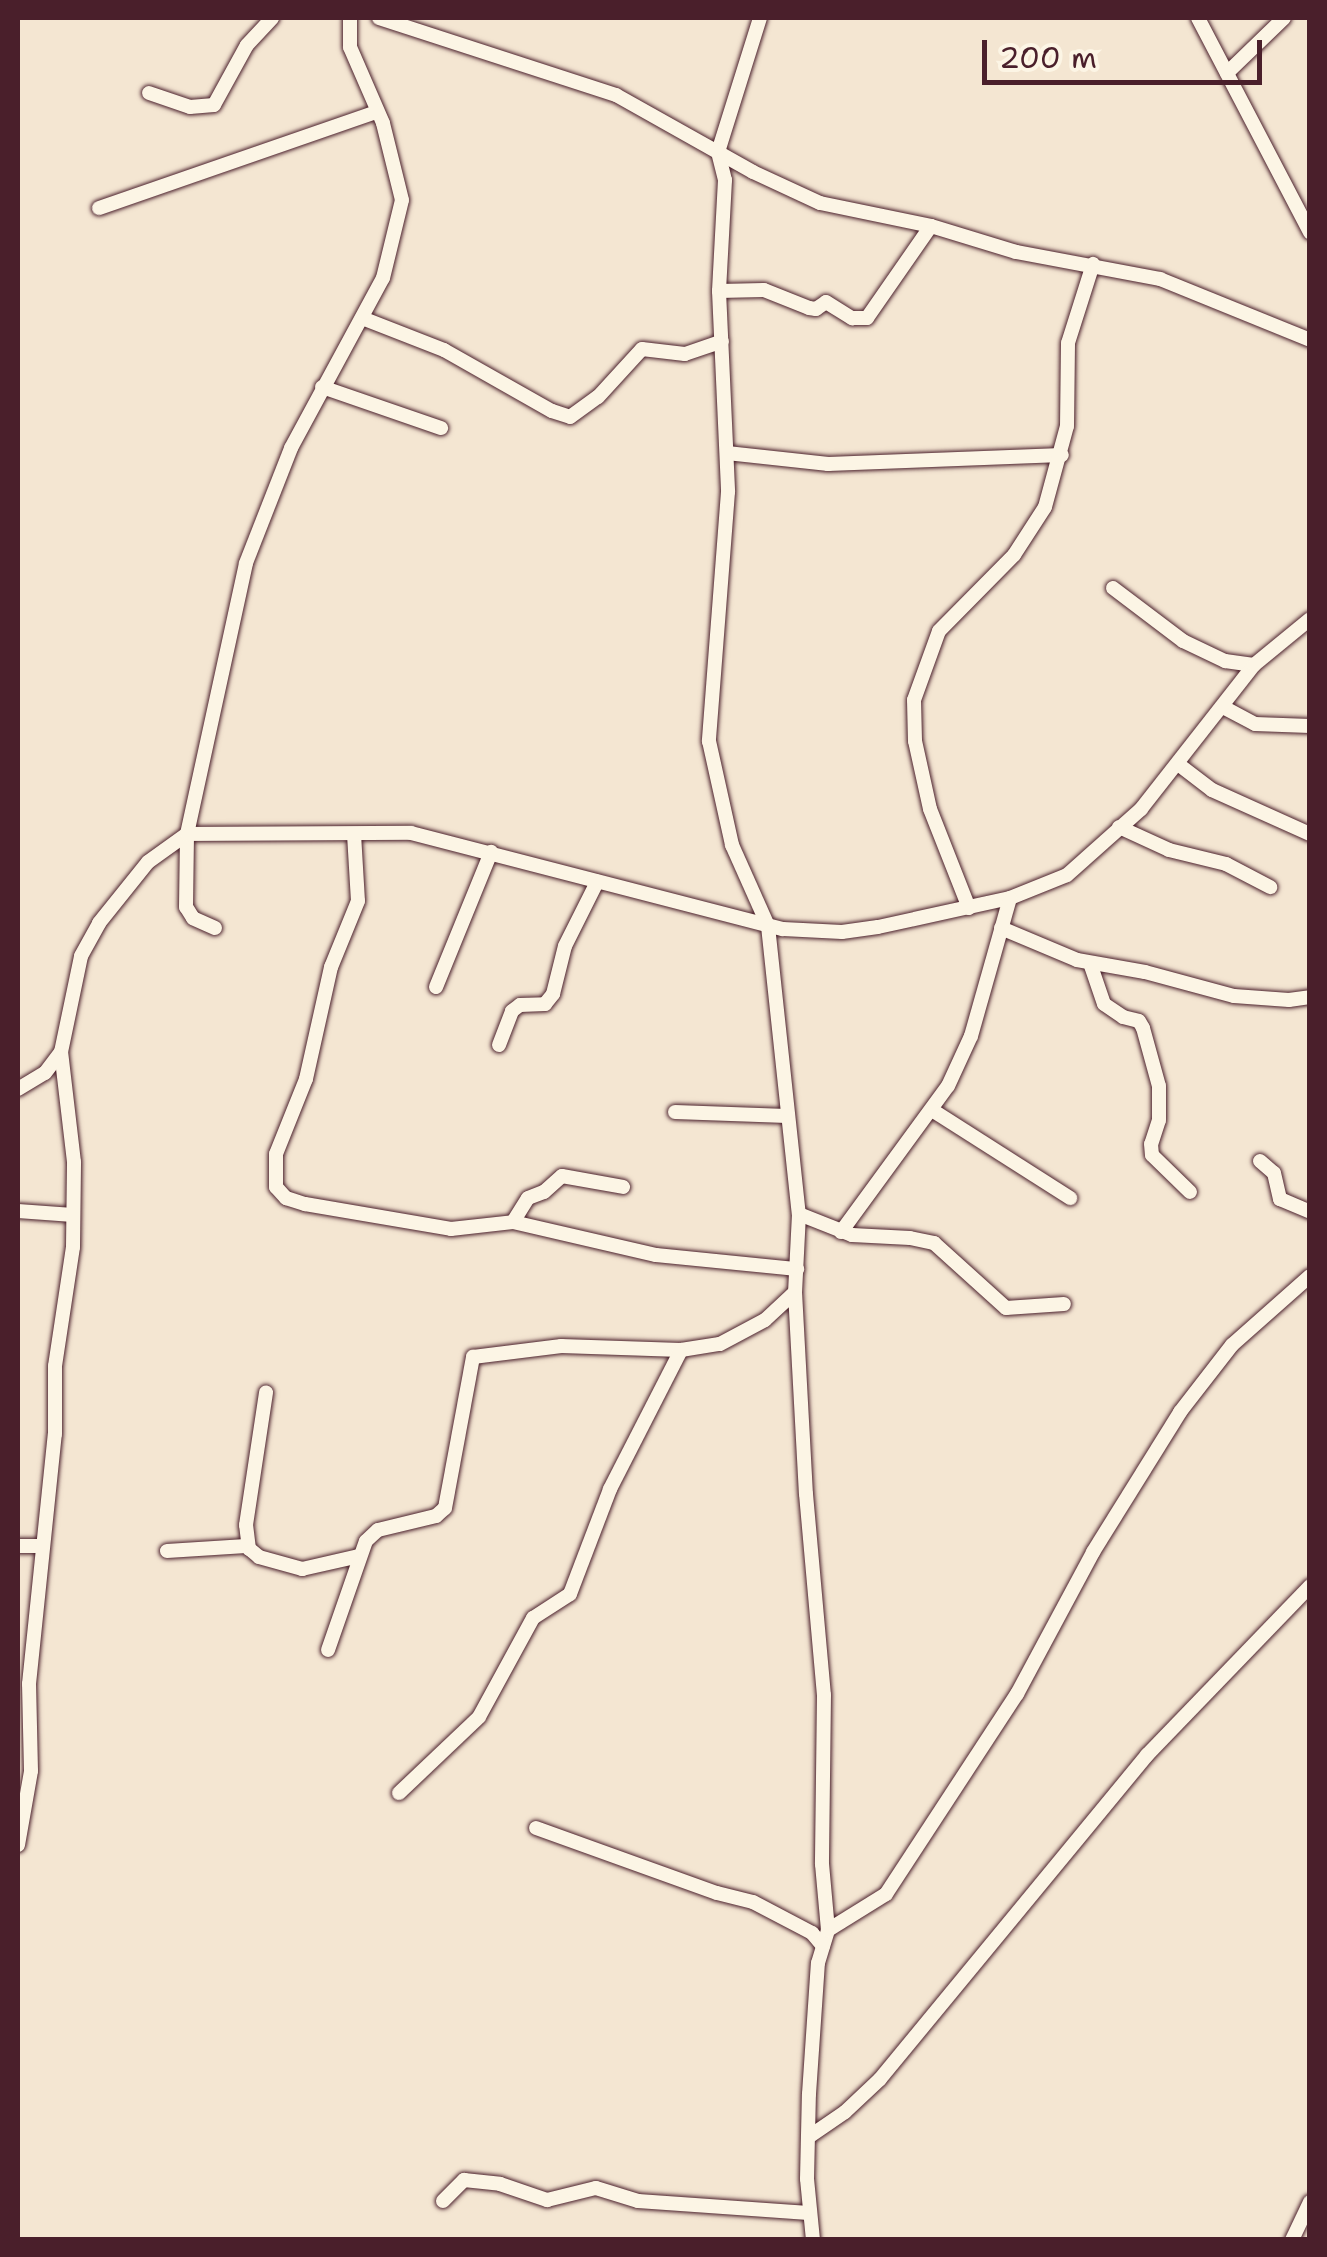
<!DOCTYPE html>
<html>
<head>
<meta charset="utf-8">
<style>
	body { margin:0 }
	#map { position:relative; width:1327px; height:2257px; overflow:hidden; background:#f4e6d2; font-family:"Shantell Sans",sans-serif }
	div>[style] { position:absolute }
	.roads { filter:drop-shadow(0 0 2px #4a1f2b) drop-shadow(0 0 2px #4a1f2b) }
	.minor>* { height:14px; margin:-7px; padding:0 7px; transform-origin:7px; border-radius:7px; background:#fcf5e5 }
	span { translate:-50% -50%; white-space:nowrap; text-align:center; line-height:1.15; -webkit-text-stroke:8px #fcf5e5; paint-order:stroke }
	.frame { position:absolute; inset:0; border:20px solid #4a1f2b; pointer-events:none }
	.scale { position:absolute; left:982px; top:40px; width:280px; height:45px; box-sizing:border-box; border:5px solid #4a1f2b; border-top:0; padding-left:12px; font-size:30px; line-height:35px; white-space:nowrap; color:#4a1f2b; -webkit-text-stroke:8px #fcf5e5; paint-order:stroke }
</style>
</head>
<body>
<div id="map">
	<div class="roads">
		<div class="minor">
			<div style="left:379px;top:18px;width:249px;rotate:18deg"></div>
			<div style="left:616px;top:95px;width:157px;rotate:29.3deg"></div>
			<div style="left:753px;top:172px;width:74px;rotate:24.8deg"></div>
			<div style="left:820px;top:203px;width:113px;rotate:11.7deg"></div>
			<div style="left:931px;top:226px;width:89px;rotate:17deg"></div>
			<div style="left:1016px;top:252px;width:147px;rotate:10.6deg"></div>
			<div style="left:1160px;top:279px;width:162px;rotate:22.1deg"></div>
			<div style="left:760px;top:18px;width:140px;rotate:107.4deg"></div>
			<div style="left:718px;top:152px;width:29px;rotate:76deg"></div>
			<div style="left:725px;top:180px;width:111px;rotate:93.1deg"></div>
			<div style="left:719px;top:291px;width:201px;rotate:87.4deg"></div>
			<div style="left:728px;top:492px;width:250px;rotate:94.4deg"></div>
			<div style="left:709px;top:741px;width:107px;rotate:77.5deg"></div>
			<div style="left:732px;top:845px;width:89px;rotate:66deg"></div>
			<div style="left:768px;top:926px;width:290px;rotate:83.9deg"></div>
			<div style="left:799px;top:1214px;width:78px;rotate:92.9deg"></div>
			<div style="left:795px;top:1292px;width:202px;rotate:86.9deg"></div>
			<div style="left:806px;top:1494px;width:202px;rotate:84.9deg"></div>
			<div style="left:824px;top:1695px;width:169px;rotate:90.7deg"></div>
			<div style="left:822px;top:1864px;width:66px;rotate:84.8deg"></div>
			<div style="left:1198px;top:18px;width:242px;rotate:62.4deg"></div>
			<div style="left:1227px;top:73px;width:79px;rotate:-44deg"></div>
			<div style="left:149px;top:93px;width:43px;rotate:18.9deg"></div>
			<div style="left:190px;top:107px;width:24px;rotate:-5deg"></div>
			<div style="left:214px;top:105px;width:68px;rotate:-61.2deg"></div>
			<div style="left:247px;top:45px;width:37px;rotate:-47deg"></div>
			<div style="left:99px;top:208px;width:294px;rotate:-19.1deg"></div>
			<div style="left:719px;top:291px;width:45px;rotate:-1.3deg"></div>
			<div style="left:764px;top:290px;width:48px;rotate:21.8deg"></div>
			<div style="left:809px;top:308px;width:7px;rotate:8deg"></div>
			<div style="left:816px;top:309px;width:12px;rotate:-35deg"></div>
			<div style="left:826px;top:302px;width:31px;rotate:32deg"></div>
			<div style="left:852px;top:318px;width:15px"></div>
			<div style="left:867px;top:318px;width:112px;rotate:-55.2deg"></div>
			<div style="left:362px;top:318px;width:88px;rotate:21.3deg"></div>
			<div style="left:444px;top:350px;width:124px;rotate:29.5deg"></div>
			<div style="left:552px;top:411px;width:19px;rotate:18deg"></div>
			<div style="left:570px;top:417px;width:34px;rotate:-36deg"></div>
			<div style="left:598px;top:397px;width:65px;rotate:-47.5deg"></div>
			<div style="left:642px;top:349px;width:43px;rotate:6.6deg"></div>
			<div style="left:685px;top:354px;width:39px;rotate:-19deg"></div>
			<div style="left:322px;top:387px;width:126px;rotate:19deg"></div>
			<div style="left:727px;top:453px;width:102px;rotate:6.2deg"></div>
			<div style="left:828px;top:464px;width:234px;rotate:-2.2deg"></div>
			<div style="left:1113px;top:588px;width:88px;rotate:37.1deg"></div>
			<div style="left:1183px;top:641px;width:47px;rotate:25.5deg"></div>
			<div style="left:1225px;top:661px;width:29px;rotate:8deg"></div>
			<div style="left:1223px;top:707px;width:36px;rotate:28deg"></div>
			<div style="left:1255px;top:724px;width:55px;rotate:2.1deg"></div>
			<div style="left:1178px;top:764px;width:43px;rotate:37.4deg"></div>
			<div style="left:1212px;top:790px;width:107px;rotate:24.2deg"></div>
			<div style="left:1119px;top:827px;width:55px;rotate:24.7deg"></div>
			<div style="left:1169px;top:850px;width:59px;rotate:13.8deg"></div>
			<div style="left:1226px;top:864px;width:50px;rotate:27.6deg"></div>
			<div style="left:354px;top:834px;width:67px;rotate:86.6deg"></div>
			<div style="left:358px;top:901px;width:71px;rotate:112.2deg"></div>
			<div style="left:331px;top:967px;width:115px;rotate:102.6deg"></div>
			<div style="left:306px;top:1079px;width:81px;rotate:111.8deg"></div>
			<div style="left:276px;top:1154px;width:33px;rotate:90deg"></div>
			<div style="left:276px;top:1187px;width:15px;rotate:48deg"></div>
			<div style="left:286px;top:1198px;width:20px;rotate:18deg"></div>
			<div style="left:305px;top:1204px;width:148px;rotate:9.7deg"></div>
			<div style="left:451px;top:1229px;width:62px;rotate:-6.4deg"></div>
			<div style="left:513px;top:1222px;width:28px;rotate:-58deg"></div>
			<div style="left:528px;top:1198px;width:17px;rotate:-21deg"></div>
			<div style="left:544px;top:1192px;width:24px;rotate:-42deg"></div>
			<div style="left:562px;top:1176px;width:62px;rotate:10.2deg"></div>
			<div style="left:969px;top:908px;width:106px;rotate:-111.5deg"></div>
			<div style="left:930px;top:809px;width:70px;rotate:-102.4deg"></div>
			<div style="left:915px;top:741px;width:41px;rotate:-91.4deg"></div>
			<div style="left:914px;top:700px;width:73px;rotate:-70.1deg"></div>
			<div style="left:939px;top:631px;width:107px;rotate:-45.4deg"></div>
			<div style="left:1014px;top:555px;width:57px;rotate:-57.1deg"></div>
			<div style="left:1045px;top:507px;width:84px;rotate:-74.8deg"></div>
			<div style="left:1067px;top:426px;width:83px;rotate:-89.3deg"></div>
			<div style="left:1068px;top:343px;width:83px;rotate:-72.4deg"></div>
			<div style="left:215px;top:928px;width:24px;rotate:-156deg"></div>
			<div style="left:193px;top:918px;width:13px;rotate:-122deg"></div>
			<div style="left:186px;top:907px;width:73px;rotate:-89.2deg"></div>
			<div style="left:187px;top:834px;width:277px;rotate:-77.7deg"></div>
			<div style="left:246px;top:563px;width:123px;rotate:-68.6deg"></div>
			<div style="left:291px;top:448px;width:193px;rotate:-61.6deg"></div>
			<div style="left:383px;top:278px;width:80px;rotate:-76.3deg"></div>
			<div style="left:402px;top:200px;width:79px;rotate:-103.9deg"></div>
			<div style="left:383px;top:123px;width:83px;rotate:-113.5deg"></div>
			<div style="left:350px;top:47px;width:29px;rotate:-90deg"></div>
			<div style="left:1001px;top:928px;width:82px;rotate:22.8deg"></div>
			<div style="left:1077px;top:960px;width:69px;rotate:10deg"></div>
			<div style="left:1145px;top:972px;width:92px;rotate:15.1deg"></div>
			<div style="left:1234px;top:996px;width:55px;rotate:4.2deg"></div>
			<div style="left:1289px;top:1000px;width:21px;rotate:-8deg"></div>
			<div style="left:1090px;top:963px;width:43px;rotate:71.1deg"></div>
			<div style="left:1104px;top:1004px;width:23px;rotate:34deg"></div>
			<div style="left:1123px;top:1017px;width:16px;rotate:14deg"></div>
			<div style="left:1139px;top:1021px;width:8px;rotate:60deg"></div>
			<div style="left:1143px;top:1028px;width:60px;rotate:74.6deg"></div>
			<div style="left:1159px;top:1086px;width:34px;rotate:90deg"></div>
			<div style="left:1159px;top:1120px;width:25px;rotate:108deg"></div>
			<div style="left:1151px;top:1144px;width:11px;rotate:85deg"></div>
			<div style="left:1152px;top:1155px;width:53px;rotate:44.2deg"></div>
			<div style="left:436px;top:987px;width:146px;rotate:-67.8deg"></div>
			<div style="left:499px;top:1045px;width:36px;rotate:-69deg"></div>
			<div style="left:512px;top:1011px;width:10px;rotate:-37deg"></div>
			<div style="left:520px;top:1005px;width:25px;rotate:-2deg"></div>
			<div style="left:545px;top:1004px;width:13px;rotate:-51deg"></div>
			<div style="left:553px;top:994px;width:49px;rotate:-76deg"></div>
			<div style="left:565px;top:946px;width:72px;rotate:-63.4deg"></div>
			<div style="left:18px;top:1089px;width:31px;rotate:-31deg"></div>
			<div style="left:45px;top:1073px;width:26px;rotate:-53deg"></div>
			<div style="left:61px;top:1052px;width:98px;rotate:-78.2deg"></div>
			<div style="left:81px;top:956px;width:38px;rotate:-61deg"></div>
			<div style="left:99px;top:923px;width:78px;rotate:-51.2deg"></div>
			<div style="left:148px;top:862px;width:48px;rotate:-35.7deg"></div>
			<div style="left:187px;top:834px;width:224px;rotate:-0.3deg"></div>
			<div style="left:411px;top:833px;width:384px;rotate:14.5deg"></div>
			<div style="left:783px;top:929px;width:59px;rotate:2.9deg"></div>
			<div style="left:842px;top:932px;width:36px;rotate:-8deg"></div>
			<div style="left:878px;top:927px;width:135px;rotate:-12.4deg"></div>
			<div style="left:1010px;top:898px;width:61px;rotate:-22deg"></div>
			<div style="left:1067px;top:875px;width:99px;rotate:-41.7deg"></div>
			<div style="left:1141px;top:809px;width:183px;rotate:-51.9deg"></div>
			<div style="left:1254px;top:665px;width:72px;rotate:-39.4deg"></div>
			<div style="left:932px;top:1110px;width:164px;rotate:32.5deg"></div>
			<div style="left:675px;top:1112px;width:112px;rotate:2deg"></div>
			<div style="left:1260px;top:1161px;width:18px;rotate:41deg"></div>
			<div style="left:1274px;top:1173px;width:27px;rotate:77deg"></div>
			<div style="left:1280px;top:1199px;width:33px;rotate:23deg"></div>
			<div style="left:18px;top:1211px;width:55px;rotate:4.2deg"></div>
			<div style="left:799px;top:1214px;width:57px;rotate:21.6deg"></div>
			<div style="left:852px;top:1235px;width:58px;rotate:3deg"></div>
			<div style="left:910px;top:1238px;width:25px;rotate:12deg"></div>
			<div style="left:934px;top:1243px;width:97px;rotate:42.1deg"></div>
			<div style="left:1006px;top:1308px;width:58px;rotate:-3.9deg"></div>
			<div style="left:513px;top:1222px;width:147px;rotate:13deg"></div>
			<div style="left:656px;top:1255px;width:142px;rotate:5.7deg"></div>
			<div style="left:841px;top:1232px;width:181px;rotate:-53.8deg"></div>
			<div style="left:948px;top:1086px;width:55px;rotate:-65.3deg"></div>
			<div style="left:971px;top:1036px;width:143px;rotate:-74.2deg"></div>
			<div style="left:18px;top:1546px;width:22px"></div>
			<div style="left:249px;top:1549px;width:24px;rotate:-97deg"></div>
			<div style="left:246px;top:1525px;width:134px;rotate:-81.4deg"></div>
			<div style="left:167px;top:1551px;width:79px;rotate:-3.6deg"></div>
			<div style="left:246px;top:1546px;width:17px;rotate:40deg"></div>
			<div style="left:259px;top:1557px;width:45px;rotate:15.6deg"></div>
			<div style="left:302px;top:1569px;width:58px;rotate:-12.8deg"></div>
			<div style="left:328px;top:1650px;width:115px;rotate:-70.8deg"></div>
			<div style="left:366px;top:1541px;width:16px;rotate:-43deg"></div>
			<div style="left:378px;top:1530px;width:60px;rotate:-13.6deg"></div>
			<div style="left:436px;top:1516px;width:12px;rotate:-42deg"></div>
			<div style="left:445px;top:1508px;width:154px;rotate:-79.5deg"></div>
			<div style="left:473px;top:1357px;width:89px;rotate:-7.1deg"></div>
			<div style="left:561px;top:1346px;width:120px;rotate:1.9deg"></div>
			<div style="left:681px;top:1350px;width:39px;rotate:-9deg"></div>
			<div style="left:720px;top:1344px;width:51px;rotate:-28.1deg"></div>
			<div style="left:765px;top:1320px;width:41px;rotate:-43deg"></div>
			<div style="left:399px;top:1793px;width:110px;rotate:-43.5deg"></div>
			<div style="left:479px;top:1717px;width:113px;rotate:-61.4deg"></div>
			<div style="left:533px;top:1618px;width:44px;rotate:-33deg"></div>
			<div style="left:570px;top:1594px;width:112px;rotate:-69.1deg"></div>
			<div style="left:610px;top:1489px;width:156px;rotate:-62.9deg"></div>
			<div style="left:536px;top:1828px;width:192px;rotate:19.8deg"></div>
			<div style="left:717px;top:1893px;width:37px;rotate:14deg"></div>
			<div style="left:753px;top:1902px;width:67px;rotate:27.7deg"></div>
			<div style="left:812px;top:1933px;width:17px;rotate:50deg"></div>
			<div style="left:18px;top:1845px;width:75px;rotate:-80deg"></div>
			<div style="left:31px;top:1771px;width:87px;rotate:-91.3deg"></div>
			<div style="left:29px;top:1684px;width:251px;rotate:-84.1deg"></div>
			<div style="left:55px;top:1434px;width:68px;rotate:-90deg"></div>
			<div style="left:55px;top:1366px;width:120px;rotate:-81.4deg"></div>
			<div style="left:73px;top:1247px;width:85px;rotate:-89.3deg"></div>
			<div style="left:74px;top:1162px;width:111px;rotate:-96.7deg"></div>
			<div style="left:810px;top:2136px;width:42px;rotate:-34.4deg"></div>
			<div style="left:845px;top:2112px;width:48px;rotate:-43.3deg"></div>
			<div style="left:880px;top:2079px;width:420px;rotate:-50.5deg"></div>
			<div style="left:1147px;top:1755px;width:235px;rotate:-46deg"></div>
			<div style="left:443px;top:2201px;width:30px;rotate:-45deg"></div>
			<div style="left:464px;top:2180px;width:36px;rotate:6deg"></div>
			<div style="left:500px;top:2184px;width:50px;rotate:18.8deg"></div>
			<div style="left:547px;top:2200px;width:50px;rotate:-13.8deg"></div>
			<div style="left:596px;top:2188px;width:44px;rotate:17.2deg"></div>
			<div style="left:638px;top:2201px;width:171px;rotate:4deg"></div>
			<div style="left:813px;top:2240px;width:61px;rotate:-95.6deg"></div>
			<div style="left:807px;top:2179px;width:85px;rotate:-88.7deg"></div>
			<div style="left:809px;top:2094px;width:131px;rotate:-86.1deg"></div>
			<div style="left:818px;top:1963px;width:34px;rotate:-73deg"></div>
			<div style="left:828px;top:1930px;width:68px;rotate:-31.8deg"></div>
			<div style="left:886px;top:1894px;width:239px;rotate:-56.8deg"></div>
			<div style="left:1017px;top:1694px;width:161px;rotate:-61.8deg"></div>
			<div style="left:1093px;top:1552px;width:165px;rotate:-58.1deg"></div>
			<div style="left:1180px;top:1412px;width:85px;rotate:-52.2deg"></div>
			<div style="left:1232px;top:1345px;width:104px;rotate:-41.5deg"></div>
			<div style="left:1292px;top:2240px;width:42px;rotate:-64.7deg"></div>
		</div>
	</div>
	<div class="frame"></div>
	<div class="scale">200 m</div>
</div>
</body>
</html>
